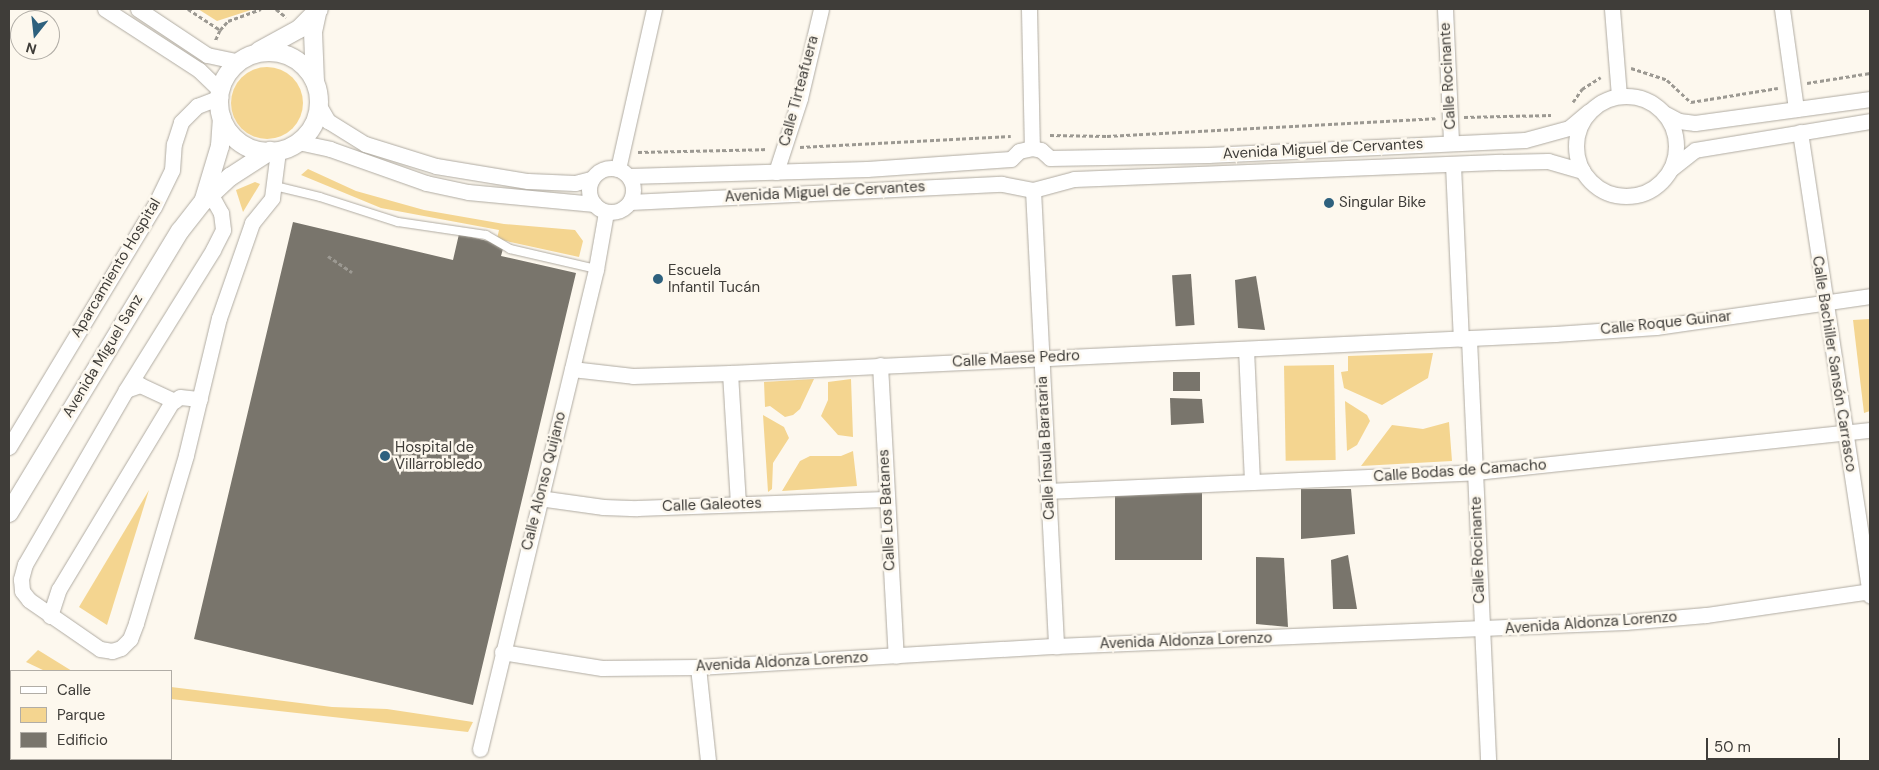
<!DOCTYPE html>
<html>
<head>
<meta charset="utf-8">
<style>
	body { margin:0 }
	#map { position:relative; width:1879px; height:770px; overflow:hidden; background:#fdf8ee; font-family:"DM Sans",sans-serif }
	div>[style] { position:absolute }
	.green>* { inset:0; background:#f4d590; transform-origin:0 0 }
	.round { border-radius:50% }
	.building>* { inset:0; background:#79756c; transform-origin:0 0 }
	.path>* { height:3px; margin-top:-1.5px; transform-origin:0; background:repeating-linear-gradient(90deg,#9c9992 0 4px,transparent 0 6.5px) }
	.roads { filter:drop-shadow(0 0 1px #b0aba2) drop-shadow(0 0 1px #b0aba2) }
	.service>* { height:8px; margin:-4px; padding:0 4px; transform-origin:4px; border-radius:4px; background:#fff }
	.minor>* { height:15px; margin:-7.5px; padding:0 7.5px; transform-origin:7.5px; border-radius:7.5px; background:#fff }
	.minor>.ring { margin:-7.5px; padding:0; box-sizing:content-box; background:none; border:15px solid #fff; border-radius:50% }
	.tertiary>* { height:18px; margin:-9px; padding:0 9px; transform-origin:9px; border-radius:9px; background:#fff }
	.tertiary>.ring { margin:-9px; padding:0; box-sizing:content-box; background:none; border:18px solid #fff; border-radius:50% }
	.dots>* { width:14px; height:14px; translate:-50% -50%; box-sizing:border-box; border:2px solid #fdf8ee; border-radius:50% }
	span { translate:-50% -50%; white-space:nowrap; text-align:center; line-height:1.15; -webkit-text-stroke:5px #fdf8ee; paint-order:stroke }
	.street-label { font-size:15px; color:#3f3d39 }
	.poi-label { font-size:15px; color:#3f3d39 }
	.left { translate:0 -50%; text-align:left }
	.frame { position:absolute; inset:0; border:10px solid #3f3d39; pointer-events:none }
	.legend { position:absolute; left:10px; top:670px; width:162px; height:90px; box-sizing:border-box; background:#fdf8ee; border:1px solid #b1ada6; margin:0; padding:6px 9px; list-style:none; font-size:15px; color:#3f3d39 }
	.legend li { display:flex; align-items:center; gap:10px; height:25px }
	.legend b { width:25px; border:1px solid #b1ada6 }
	.north { position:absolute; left:10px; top:10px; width:50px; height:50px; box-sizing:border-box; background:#fdf8ee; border:1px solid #b1ada6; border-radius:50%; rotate:196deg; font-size:14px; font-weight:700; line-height:20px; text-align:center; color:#3f3d39 }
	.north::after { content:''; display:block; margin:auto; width:18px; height:22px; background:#2e617e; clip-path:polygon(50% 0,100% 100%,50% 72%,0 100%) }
	.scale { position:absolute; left:1706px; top:738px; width:134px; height:22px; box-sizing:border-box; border:2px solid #3f3d39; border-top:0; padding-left:6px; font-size:15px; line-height:18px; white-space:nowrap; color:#3f3d39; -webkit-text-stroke:4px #fdf8ee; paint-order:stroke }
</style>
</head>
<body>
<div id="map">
	<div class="green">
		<div style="clip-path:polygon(198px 9px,254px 9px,217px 21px)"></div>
		<div class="round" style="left:231px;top:67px;width:72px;height:72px"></div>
		<div style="clip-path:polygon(308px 169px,356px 191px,424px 210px,504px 224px,575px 230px,583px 241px,579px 257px,497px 239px,499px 230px,381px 208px,301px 175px)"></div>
		<div style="clip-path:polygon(255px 182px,260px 184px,243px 212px,236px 190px)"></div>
		<div style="clip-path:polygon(1870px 319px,1870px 411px,1864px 413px,1853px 320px)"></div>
		<div style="clip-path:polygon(1433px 353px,1428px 378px,1382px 405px,1344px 388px,1341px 372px,1348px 371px,1348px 356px)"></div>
		<div style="left:1334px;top:365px;width:95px;height:50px;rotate:89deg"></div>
		<div style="clip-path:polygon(814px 379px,800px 409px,793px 415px,785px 417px,770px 406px,765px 407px,764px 382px)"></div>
		<div style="clip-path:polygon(851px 379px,853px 437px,838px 435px,821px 416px,828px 400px,828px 382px)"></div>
		<div style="clip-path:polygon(1345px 401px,1367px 415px,1370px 421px,1357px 445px,1347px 451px)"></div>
		<div style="clip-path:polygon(763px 415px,784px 427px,789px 438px,773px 463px,772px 489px,768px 492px)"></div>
		<div style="clip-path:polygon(1449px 422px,1452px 461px,1361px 466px,1392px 425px,1423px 429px)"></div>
		<div style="clip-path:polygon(853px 451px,857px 486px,782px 491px,800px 461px,810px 456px,841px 456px)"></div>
		<div style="clip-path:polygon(149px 490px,107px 625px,79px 607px)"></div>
		<div style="clip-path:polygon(38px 650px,72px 671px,45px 671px,26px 662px)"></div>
		<div style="clip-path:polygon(171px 687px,332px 707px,387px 709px,473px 722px,468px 732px,171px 699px)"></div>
	</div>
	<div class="building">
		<div style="clip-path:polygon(293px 222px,453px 260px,459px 234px,504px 245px,501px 256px,576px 273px,473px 705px,194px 639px)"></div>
		<div style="left:1191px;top:274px;width:51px;height:19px;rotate:86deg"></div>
		<div style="clip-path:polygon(1256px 276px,1265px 330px,1238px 328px,1235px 280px)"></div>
		<div style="left:1200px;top:372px;width:19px;height:27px;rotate:90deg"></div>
		<div style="clip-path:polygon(1170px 398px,1202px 399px,1204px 423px,1171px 425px)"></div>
		<div style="clip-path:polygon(1301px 489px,1351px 489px,1355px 534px,1301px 539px)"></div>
		<div style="left:1202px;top:493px;width:67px;height:87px;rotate:90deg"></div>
		<div style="clip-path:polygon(1348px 555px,1357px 609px,1333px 609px,1331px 560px)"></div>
		<div style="clip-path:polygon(1256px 557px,1284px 558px,1288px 627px,1256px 624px)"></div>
	</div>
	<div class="path">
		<div style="left:188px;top:9px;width:38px;rotate:33deg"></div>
		<div style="left:220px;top:30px;width:12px;rotate:114deg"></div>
		<div style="left:276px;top:9px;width:13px;rotate:39deg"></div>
		<div style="left:220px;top:30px;width:12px;rotate:-48deg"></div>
		<div style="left:228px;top:21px;width:35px;rotate:-20deg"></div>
		<div style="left:1631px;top:68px;width:38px;rotate:18deg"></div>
		<div style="left:1667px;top:80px;width:33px;rotate:43deg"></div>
		<div style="left:1691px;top:102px;width:88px;rotate:-9.1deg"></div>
		<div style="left:1807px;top:83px;width:64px;rotate:-9deg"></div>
		<div style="left:1573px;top:102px;width:16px;rotate:-55deg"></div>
		<div style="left:1582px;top:89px;width:22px;rotate:-32deg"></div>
		<div style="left:1464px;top:117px;width:87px;rotate:-1.3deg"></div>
		<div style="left:1050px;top:135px;width:57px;rotate:1deg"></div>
		<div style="left:1107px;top:136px;width:329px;rotate:-3.1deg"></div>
		<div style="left:800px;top:147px;width:211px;rotate:-3deg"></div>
		<div style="left:638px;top:152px;width:128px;rotate:-1.3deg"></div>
		<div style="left:328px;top:256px;width:29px;rotate:34deg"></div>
	</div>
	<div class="roads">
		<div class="service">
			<div style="left:274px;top:189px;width:5px;rotate:-22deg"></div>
			<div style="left:279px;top:187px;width:42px;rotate:13.7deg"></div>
			<div style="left:320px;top:197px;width:82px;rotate:17.8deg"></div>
			<div style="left:398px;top:222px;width:89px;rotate:8.4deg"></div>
			<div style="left:486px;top:235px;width:28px;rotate:30deg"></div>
			<div style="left:510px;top:249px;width:88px;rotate:13.1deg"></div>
		</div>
		<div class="minor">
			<div style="left:105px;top:9px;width:112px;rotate:33deg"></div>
			<div style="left:199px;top:70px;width:30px;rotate:44deg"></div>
			<div style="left:138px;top:9px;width:83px;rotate:33.7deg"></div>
			<div style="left:207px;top:55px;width:33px;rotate:12deg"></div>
			<div style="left:1029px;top:9px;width:139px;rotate:88.8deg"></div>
			<div style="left:1445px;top:9px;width:134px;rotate:87.4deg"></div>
			<div style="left:1612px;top:9px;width:87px;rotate:85.4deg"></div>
			<div style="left:1782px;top:9px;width:101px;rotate:82deg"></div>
			<div class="ring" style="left:1576px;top:96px;width:85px;height:85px"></div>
			<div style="left:318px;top:104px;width:20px;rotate:60deg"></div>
			<div style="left:328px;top:121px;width:44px;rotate:31.9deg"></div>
			<div style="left:365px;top:144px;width:74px;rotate:17.2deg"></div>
			<div style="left:436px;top:166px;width:93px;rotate:9.3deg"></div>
			<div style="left:528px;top:181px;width:47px;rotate:2.4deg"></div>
			<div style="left:575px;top:183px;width:16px;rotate:-14deg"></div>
			<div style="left:1666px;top:114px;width:15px;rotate:28deg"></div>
			<div style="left:1679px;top:121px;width:16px;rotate:7deg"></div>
			<div style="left:1695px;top:123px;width:177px;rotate:-7.8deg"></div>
			<div style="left:1800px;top:132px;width:469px;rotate:81.4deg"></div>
			<div style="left:298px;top:142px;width:33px;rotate:12deg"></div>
			<div style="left:330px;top:149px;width:102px;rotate:19.5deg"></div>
			<div style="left:426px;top:183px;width:43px;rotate:12.1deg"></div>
			<div style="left:468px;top:192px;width:127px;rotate:5.4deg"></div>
			<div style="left:1453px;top:165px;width:174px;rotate:87.4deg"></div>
			<div class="ring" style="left:589px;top:168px;width:29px;height:29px"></div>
			<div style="left:1672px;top:168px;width:29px;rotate:-38deg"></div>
			<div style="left:1695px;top:150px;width:177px;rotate:-9.4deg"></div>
			<div style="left:618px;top:169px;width:164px;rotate:-77.3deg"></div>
			<div style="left:776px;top:172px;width:78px;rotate:-72deg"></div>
			<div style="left:800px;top:98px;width:91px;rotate:-76.7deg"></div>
			<div style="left:629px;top:176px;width:238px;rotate:-1.7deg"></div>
			<div style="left:867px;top:169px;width:144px;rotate:-4deg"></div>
			<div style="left:1011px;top:159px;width:11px;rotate:-45deg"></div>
			<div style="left:1019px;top:151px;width:13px;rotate:-13deg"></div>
			<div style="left:1032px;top:148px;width:9px;rotate:13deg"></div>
			<div style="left:1041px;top:150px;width:12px;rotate:42deg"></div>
			<div style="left:1050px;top:158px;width:158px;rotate:-1.1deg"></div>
			<div style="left:1208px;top:155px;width:317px;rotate:-2.7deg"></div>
			<div style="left:1525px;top:140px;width:46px;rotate:-15.3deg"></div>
			<div style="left:1569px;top:128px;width:26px;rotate:-40deg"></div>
			<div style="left:1033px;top:190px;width:457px;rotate:87.1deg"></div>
			<div style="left:211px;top:195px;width:21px;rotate:61deg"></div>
			<div style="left:221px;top:213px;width:17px;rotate:83deg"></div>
			<div style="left:223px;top:230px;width:22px;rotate:117deg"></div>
			<div style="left:213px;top:250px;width:165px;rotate:121.9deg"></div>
			<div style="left:126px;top:390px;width:201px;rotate:120.1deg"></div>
			<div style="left:25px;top:564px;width:16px;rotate:105deg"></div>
			<div style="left:21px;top:579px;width:12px;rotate:85deg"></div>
			<div style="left:22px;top:591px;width:11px;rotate:52deg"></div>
			<div style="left:29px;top:600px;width:86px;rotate:34.6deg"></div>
			<div style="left:100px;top:649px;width:12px;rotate:9deg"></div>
			<div style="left:112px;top:651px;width:9px;rotate:-18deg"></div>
			<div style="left:121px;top:648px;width:13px;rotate:-45deg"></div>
			<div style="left:130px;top:639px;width:17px;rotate:-69deg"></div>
			<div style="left:136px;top:623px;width:175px;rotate:-73.4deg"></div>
			<div style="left:186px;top:455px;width:141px;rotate:-76.5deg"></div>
			<div style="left:219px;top:318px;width:101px;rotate:-70.8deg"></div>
			<div style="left:252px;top:223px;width:32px;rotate:-51deg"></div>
			<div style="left:272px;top:198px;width:47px;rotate:-82.7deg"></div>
			<div style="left:630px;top:202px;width:372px;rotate:-2.8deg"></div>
			<div style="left:1002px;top:184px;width:32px;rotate:11deg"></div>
			<div style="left:1033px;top:190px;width:42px;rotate:-15deg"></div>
			<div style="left:1074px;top:179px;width:428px;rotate:-2.3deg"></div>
			<div style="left:1502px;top:162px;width:46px;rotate:-1.2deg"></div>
			<div style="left:1548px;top:161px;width:36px;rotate:16deg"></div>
			<div style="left:1469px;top:339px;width:422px;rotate:87.4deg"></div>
			<div style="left:1246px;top:349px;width:133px;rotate:87.4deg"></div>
			<div style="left:880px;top:365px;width:291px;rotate:86.9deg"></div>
			<div style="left:572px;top:369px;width:61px;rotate:6.5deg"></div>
			<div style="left:633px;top:376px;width:97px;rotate:-1.8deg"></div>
			<div style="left:730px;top:373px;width:826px;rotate:-2.71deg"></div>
			<div style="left:1555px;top:334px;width:101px;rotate:-4deg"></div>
			<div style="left:1656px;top:327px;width:216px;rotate:-8.2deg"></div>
			<div style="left:730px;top:373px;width:131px;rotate:86.5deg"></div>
			<div style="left:126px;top:390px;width:15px;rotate:-20deg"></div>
			<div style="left:140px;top:385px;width:38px;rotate:25deg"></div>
			<div style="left:9px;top:447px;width:280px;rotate:-58.9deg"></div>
			<div style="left:154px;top:207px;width:41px;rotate:-64.1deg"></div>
			<div style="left:172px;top:170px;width:26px;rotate:-86deg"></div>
			<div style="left:174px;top:144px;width:23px;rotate:-72deg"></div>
			<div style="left:181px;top:122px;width:23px;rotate:-45deg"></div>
			<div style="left:197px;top:106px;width:25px;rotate:-21deg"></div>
			<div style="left:1048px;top:491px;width:428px;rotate:-2.5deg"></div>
			<div style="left:1476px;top:472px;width:396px;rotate:-6.1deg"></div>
			<div style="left:539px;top:498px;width:65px;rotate:8deg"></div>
			<div style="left:603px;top:507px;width:34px;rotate:2deg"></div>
			<div style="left:637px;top:508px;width:248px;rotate:-2.1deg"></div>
			<div style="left:50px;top:616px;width:28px;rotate:-72deg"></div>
			<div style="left:59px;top:589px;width:218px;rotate:-58.9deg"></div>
			<div style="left:172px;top:402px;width:9px;rotate:-32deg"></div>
			<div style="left:180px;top:397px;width:20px;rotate:6deg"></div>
			<div style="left:502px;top:652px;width:101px;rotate:9.1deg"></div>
			<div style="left:602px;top:668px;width:96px;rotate:-0.6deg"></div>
			<div style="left:698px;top:667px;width:359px;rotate:-3.4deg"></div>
			<div style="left:1056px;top:646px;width:570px;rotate:-2.42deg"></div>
			<div style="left:1625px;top:622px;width:81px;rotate:-4.9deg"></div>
			<div style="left:1706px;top:615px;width:166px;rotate:-8.3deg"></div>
			<div style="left:698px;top:667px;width:95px;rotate:83.9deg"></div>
			<div style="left:480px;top:749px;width:494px;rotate:-76.4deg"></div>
			<div style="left:596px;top:269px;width:58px;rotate:-80deg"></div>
		</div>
		<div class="tertiary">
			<div style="left:259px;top:51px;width:46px;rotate:-28.8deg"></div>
			<div style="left:299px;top:29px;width:28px;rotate:-45deg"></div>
			<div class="ring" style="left:219px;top:52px;width:82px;height:82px"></div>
			<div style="left:315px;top:82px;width:50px;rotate:-92.3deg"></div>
			<div style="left:313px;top:32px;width:24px;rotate:-78deg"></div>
			<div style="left:204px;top:199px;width:55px;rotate:-73.2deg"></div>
			<div style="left:220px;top:146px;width:28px;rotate:-86deg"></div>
			<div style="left:9px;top:513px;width:330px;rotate:-58.8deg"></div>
			<div style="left:180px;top:231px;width:37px;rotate:-52deg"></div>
			<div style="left:203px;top:202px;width:37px;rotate:-43deg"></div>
			<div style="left:230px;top:177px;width:48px;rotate:-33deg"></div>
		</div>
	</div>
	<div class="dots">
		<div style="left:1329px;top:203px;background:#2e617e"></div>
		<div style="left:658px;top:279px;background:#2e617e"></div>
		<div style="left:385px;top:456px;background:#2e617e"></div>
	</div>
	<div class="street-label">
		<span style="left:1448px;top:76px;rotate:-93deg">Calle Rocinante</span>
		<span style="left:799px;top:91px;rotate:-75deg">Calle Tirteafuera</span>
		<span style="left:1323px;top:149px;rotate:-3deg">Avenida Miguel de Cervantes</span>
		<span style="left:825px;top:192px;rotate:-3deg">Avenida Miguel de Cervantes</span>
		<span style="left:116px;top:268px;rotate:-59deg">Aparcamiento Hospital</span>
		<span style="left:1666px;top:323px;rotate:-6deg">Calle Roque Guinar</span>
		<span style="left:103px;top:356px;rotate:-59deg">Avenida Miguel Sanz</span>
		<span style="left:1016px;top:359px;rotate:-3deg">Calle Maese Pedro</span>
		<span style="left:1834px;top:364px;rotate:81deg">Calle Bachiller Sansón Carrasco</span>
		<span style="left:1046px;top:448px;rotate:-93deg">Calle Ínsula Barataria</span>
		<span style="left:1460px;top:471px;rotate:-4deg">Calle Bodas de Camacho</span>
		<span style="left:544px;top:481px;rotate:-76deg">Calle Alonso Quijano</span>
		<span style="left:712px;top:505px;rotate:-2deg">Calle Galeotes</span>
		<span style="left:887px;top:510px;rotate:-93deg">Calle Los Batanes</span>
		<span style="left:1478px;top:550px;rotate:-92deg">Calle Rocinante</span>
		<span style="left:1591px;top:623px;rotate:-4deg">Avenida Aldonza Lorenzo</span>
		<span style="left:1186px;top:641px;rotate:-2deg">Avenida Aldonza Lorenzo</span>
		<span style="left:782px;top:662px;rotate:-3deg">Avenida Aldonza Lorenzo</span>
	</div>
	<div class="poi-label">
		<span class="left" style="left:1339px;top:203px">Singular Bike</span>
		<span class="left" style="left:668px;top:279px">Escuela<br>Infantil Tucán</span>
		<span class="left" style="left:395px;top:456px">Hospital de<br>Villarrobledo</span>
	</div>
	<div class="frame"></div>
	<ul class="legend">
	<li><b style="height:6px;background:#fff"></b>Calle</li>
	<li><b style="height:14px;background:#f4d590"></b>Parque</li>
	<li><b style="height:14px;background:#79756c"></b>Edificio</li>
	</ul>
	<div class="north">N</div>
	<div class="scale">50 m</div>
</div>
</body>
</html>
